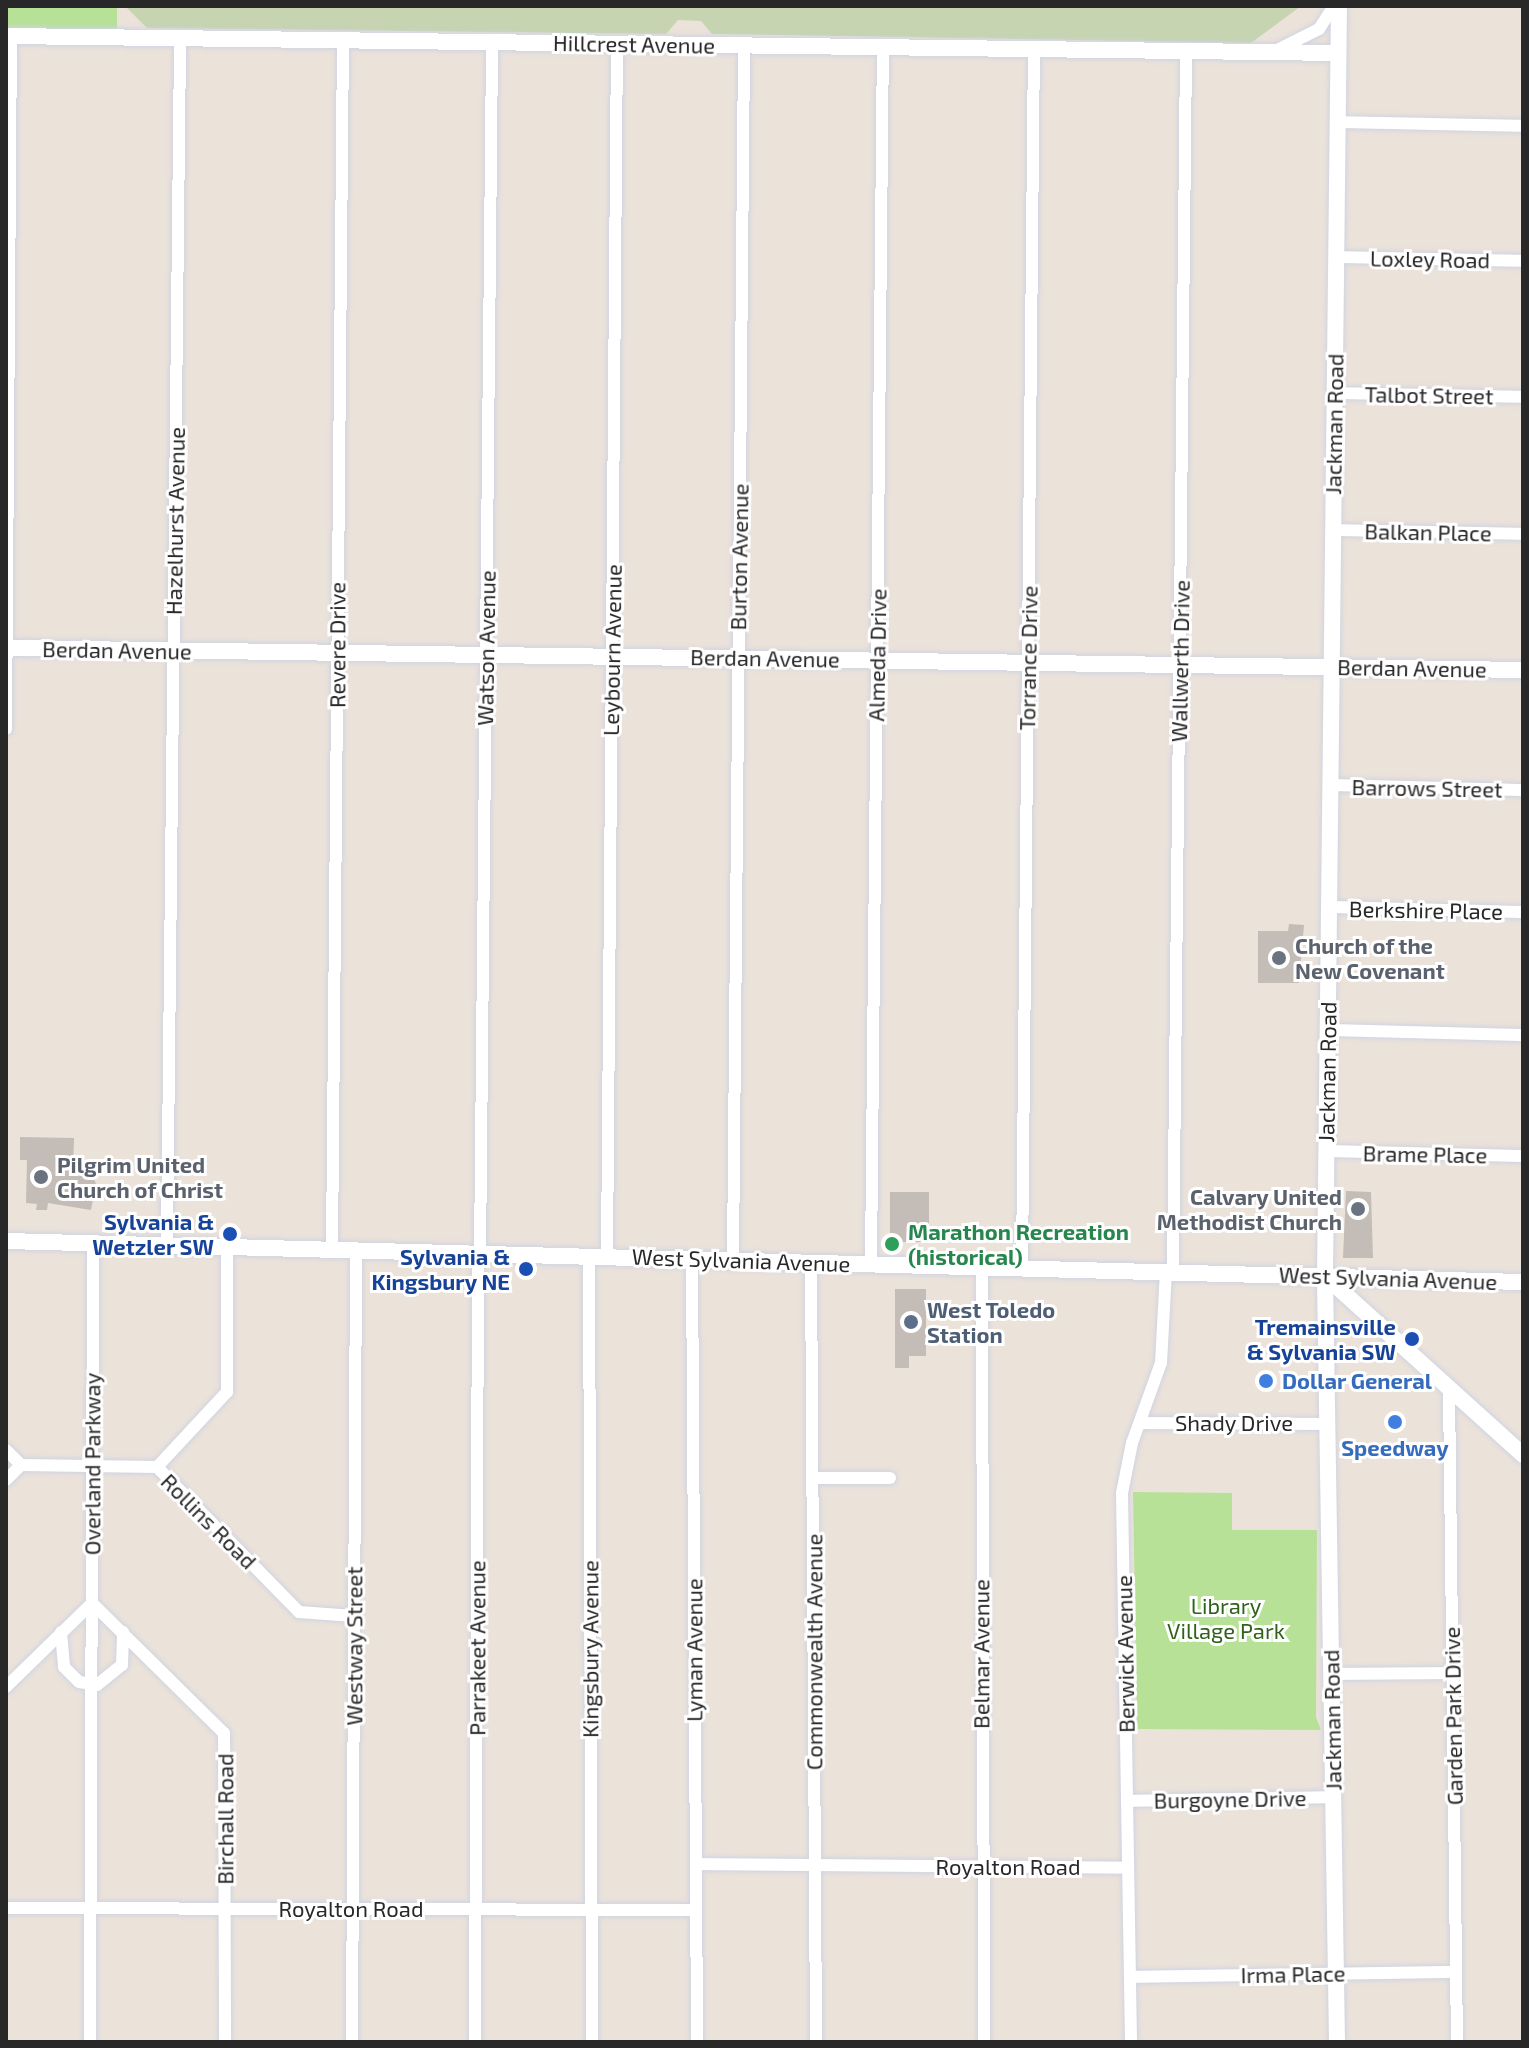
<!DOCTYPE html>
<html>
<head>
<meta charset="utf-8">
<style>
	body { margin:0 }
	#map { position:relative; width:1529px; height:2048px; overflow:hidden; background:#ebe2da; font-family:"Exo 2",sans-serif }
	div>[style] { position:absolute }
	.green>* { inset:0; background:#b7e197 }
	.cemetery>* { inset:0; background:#c6d4b1 }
	.building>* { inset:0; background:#c3bcb7; transform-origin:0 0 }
	.roads { filter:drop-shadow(0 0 2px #cfd4e1) drop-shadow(0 0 2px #cfd4e1) }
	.street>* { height:12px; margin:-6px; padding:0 6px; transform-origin:6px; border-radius:6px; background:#fff }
	.secondary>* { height:16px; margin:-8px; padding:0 8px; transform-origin:8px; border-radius:8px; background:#fff }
	.dots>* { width:22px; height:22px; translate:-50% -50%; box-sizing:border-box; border:4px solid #fff; border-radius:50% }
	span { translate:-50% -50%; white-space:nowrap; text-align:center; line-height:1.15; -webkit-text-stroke:6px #fff; paint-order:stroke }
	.street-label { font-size:22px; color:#282828 }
	.worship-label { font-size:22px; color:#5b616d; font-weight:700 }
	.left { translate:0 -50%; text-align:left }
	.right { translate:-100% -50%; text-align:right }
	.transit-label { font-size:22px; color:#164399; font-weight:700 }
	.leisure-label { font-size:22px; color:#27864d; font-weight:700 }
	.service-label { font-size:22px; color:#4e5e75; font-weight:700 }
	.shop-label { font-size:22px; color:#366cbe; font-weight:700 }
	.park-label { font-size:22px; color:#30631a }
	.frame { position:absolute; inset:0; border:8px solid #282828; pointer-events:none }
</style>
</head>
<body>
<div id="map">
	<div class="green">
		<div style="clip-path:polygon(6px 6px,117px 6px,117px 39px,6px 33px)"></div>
		<div style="clip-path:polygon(1133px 1492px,1232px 1493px,1232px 1530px,1317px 1530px,1316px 1717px,1321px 1730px,1137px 1729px)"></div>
	</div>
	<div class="cemetery">
		<div style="clip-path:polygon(125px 6px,1301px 6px,1251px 43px,712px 34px,701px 21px,678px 20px,666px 34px,147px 28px)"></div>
	</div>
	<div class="building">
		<div style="clip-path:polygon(1289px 924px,1304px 925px,1299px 983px,1258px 983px,1258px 931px,1288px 931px)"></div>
		<div style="clip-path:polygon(20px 1137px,74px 1138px,73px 1170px,91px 1171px,96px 1184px,91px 1210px,48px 1203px,47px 1210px,36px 1210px,37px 1204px,26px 1203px,27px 1160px,20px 1160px)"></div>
		<div style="clip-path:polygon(1346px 1191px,1371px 1192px,1373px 1258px,1343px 1258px)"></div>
		<div style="left:890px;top:1192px;width:39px;height:50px"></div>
		<div style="clip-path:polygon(895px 1289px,926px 1289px,926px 1356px,909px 1356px,909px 1368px,895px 1368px)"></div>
	</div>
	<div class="roads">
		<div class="street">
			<div style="left:1279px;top:49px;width:45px;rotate:-26.6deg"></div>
			<div style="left:1319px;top:29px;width:27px;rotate:-57deg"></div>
			<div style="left:1337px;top:122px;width:186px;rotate:1.2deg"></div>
			<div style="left:1336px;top:257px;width:187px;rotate:1.2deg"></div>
			<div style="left:1335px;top:393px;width:188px;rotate:1.2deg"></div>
			<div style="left:1333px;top:530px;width:190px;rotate:1.2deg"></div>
			<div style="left:6px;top:729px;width:693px;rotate:-89.59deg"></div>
			<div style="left:1330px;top:785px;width:193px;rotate:1.5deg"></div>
			<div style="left:1329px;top:907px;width:194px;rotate:1.5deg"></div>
			<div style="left:1328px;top:1030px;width:195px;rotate:1.5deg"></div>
			<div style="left:1326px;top:1151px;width:197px;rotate:1.5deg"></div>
			<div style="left:167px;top:1245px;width:1207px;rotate:-89.38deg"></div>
			<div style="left:332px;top:1249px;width:1209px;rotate:-89.48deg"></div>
			<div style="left:480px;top:1254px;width:1212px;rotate:-89.43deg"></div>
			<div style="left:589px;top:1256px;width:786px;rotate:89.78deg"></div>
			<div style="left:607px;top:1256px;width:1212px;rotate:-89.53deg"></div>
			<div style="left:692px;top:1259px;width:783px;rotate:89.63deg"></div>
			<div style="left:733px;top:1260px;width:1215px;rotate:-89.48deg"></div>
			<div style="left:811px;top:1262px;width:780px;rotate:89.63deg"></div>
			<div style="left:871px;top:1264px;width:1217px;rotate:-89.44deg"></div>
			<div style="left:982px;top:1267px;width:775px;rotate:89.85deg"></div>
			<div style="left:1022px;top:1268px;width:1219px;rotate:-89.44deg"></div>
			<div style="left:1173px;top:1272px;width:1221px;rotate:-89.39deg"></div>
			<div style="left:1449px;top:1390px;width:652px;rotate:89.3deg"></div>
			<div style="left:1140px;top:1423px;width:187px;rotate:0.3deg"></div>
			<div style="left:6px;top:1450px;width:21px;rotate:45deg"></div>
			<div style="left:21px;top:1465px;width:136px;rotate:0.8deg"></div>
			<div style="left:157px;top:1467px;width:203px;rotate:45.6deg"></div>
			<div style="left:299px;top:1612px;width:55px;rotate:4.2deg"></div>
			<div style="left:157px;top:1467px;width:103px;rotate:-47deg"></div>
			<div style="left:227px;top:1392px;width:146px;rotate:-90deg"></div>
			<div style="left:813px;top:1478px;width:77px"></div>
			<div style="left:6px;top:1480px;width:21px;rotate:-45deg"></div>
			<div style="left:61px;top:1632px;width:35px;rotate:85deg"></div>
			<div style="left:64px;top:1667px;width:21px;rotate:45deg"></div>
			<div style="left:79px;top:1682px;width:18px;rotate:9deg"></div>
			<div style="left:97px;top:1685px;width:32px;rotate:-39deg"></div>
			<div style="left:122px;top:1665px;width:33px;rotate:-88deg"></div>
			<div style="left:1331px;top:1674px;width:121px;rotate:-0.5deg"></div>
			<div style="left:6px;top:1687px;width:120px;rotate:-44.3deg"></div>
			<div style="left:92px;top:1603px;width:185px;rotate:44.6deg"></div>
			<div style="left:224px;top:1733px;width:309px;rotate:89.8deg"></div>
			<div style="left:1127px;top:1801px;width:206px;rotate:-1.1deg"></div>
			<div style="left:696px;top:1864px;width:432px;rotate:0.5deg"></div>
			<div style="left:6px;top:1908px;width:690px;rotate:0.17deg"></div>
			<div style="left:1130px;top:1977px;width:326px;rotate:-0.9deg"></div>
			<div style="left:90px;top:2042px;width:799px;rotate:-89.78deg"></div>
			<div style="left:352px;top:2042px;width:792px;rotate:-89.71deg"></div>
			<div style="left:475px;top:2042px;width:789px;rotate:-89.78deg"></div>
			<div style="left:1131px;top:2042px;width:549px;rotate:-90.94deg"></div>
			<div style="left:1122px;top:1493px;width:51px;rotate:-78.7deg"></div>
			<div style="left:1132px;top:1443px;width:85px;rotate:-70.1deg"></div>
			<div style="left:1161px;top:1363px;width:91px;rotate:-86.9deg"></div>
		</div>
		<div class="secondary">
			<div style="left:6px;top:36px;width:1332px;rotate:0.73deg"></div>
			<div style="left:6px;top:648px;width:1517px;rotate:0.83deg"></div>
			<div style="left:6px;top:1241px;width:1518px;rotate:1.55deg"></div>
			<div style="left:1325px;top:1276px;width:267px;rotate:42.1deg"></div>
			<div style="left:1337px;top:2042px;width:766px;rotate:-90.9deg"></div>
			<div style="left:1325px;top:1276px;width:1270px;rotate:-89.37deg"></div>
		</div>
	</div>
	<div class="dots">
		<div style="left:1279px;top:958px;background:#6b7280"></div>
		<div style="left:41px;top:1177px;background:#6b7280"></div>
		<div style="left:1358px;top:1209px;background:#6b7280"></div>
		<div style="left:230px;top:1234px;background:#1a4fb4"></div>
		<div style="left:892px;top:1244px;background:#2e9e5b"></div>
		<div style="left:526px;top:1269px;background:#1a4fb4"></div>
		<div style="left:911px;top:1322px;background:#5c6f8a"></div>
		<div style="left:1412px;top:1339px;background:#1a4fb4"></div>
		<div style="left:1266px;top:1381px;background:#3f7fe0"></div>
		<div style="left:1395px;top:1422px;background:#3f7fe0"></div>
	</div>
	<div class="street-label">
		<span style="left:634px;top:44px;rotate:1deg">Hillcrest Avenue</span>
		<span style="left:1430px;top:259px;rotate:1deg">Loxley Road</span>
		<span style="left:1429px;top:395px;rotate:1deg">Talbot Street</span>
		<span style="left:1334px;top:424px;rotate:-89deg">Jackman Road</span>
		<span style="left:175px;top:521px;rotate:-89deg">Hazelhurst Avenue</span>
		<span style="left:1428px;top:532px;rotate:1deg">Balkan Place</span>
		<span style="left:739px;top:557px;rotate:-89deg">Burton Avenue</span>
		<span style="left:337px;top:645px;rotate:-90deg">Revere Drive</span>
		<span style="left:486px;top:648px;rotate:-89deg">Watson Avenue</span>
		<span style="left:117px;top:650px;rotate:1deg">Berdan Avenue</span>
		<span style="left:612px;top:650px;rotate:-89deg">Leybourn Avenue</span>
		<span style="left:877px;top:655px;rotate:-89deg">Almeda Drive</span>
		<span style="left:765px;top:658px;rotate:1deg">Berdan Avenue</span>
		<span style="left:1028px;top:658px;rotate:-89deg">Torrance Drive</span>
		<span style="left:1180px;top:661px;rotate:-89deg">Wallwerth Drive</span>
		<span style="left:1412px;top:668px;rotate:1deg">Berdan Avenue</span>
		<span style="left:1427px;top:788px;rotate:1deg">Barrows Street</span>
		<span style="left:1426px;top:910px;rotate:1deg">Berkshire Place</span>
		<span style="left:1327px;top:1072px;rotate:-89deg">Jackman Road</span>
		<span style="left:1425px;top:1154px;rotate:1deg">Brame Place</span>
		<span style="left:741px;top:1260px;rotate:2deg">West Sylvania Avenue</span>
		<span style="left:1388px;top:1278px;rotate:2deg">West Sylvania Avenue</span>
		<span style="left:1234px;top:1423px">Shady Drive</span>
		<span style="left:92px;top:1464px;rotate:-90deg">Overland Parkway</span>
		<span style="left:209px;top:1521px;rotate:45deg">Rollins Road</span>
		<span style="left:354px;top:1646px;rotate:-90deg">Westway Street</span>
		<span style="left:477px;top:1648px;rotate:-90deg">Parrakeet Avenue</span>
		<span style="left:590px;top:1649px;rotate:-90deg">Kingsbury Avenue</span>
		<span style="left:694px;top:1650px;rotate:-90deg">Lyman Avenue</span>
		<span style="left:814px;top:1652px;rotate:-90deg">Commonwealth Avenue</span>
		<span style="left:981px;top:1654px;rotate:-90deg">Belmar Avenue</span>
		<span style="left:1125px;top:1654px;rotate:-91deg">Berwick Avenue</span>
		<span style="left:1453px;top:1716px;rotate:-91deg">Garden Park Drive</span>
		<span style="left:1332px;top:1720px;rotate:-91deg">Jackman Road</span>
		<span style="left:1230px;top:1799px;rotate:-1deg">Burgoyne Drive</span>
		<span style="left:225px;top:1819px;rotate:-90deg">Birchall Road</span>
		<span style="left:1008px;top:1867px">Royalton Road</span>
		<span style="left:351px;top:1909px">Royalton Road</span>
		<span style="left:1293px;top:1974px;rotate:-1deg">Irma Place</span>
	</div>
	<div class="worship-label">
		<span class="left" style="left:1295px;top:958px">Church of the<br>New Covenant</span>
		<span class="left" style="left:57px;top:1177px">Pilgrim United<br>Church of Christ</span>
		<span class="right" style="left:1342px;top:1209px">Calvary United<br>Methodist Church</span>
	</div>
	<div class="transit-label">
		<span class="right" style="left:214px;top:1234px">Sylvania &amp;<br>Wetzler SW</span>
		<span class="right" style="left:510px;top:1269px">Sylvania &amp;<br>Kingsbury NE</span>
		<span class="right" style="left:1396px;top:1339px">Tremainsville<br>&amp; Sylvania SW</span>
	</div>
	<div class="leisure-label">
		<span class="left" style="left:908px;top:1244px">Marathon Recreation<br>(historical)</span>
	</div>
	<div class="service-label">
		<span class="left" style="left:927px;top:1322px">West Toledo<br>Station</span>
	</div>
	<div class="shop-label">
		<span class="left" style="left:1282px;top:1381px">Dollar General</span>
		<span style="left:1395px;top:1448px">Speedway</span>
	</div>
	<div class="park-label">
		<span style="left:1226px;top:1618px">Library<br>Village Park</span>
	</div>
	<div class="frame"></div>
</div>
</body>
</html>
